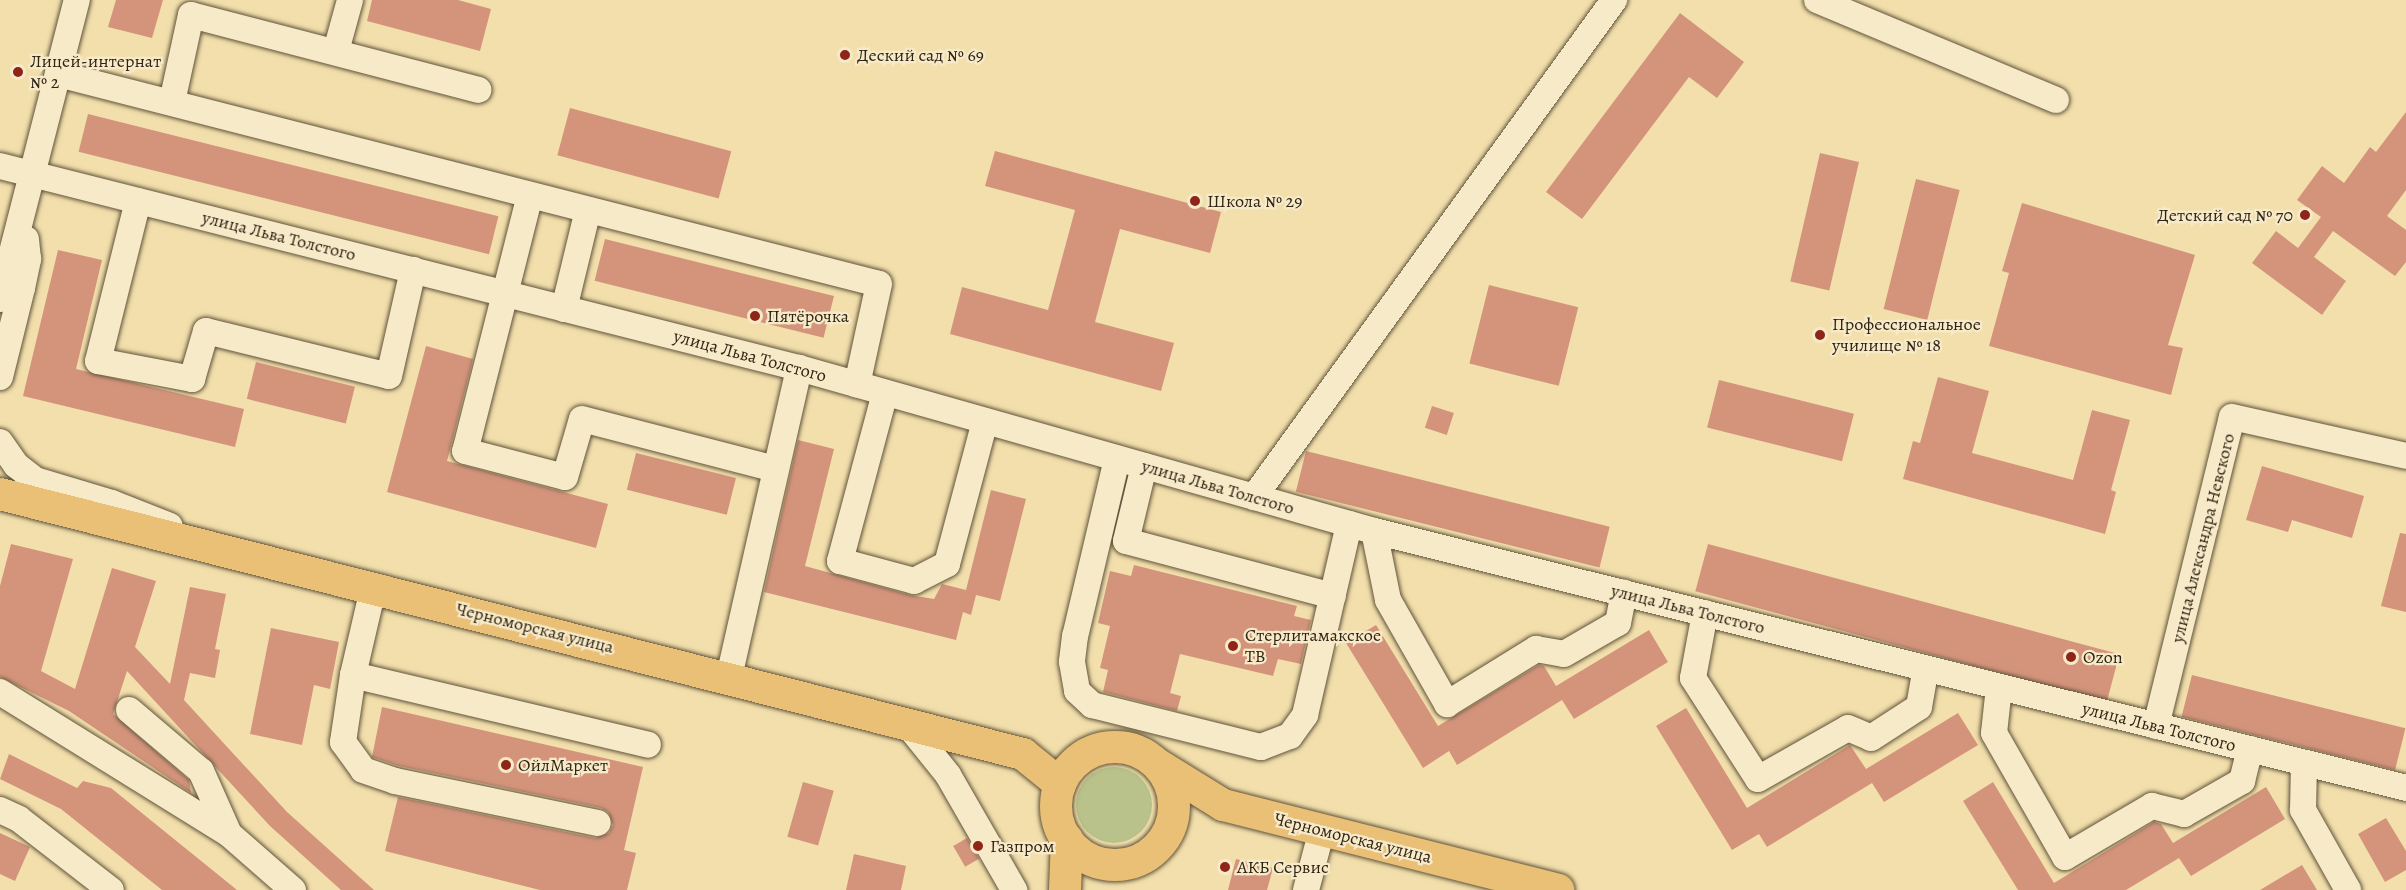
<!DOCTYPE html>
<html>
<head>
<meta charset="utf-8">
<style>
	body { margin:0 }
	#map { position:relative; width:2406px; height:890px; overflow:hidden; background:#f2dfac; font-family:Alegreya,serif }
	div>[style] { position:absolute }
	.green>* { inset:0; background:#b9c28a }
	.round { border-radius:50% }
	.building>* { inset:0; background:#d4947c; transform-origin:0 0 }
	.roads { filter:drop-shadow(0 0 2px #60533a) drop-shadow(0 0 2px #60533a) }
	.minor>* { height:26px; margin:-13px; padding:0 13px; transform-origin:13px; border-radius:13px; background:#f7eac9 }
	.major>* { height:32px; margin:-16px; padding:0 16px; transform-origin:16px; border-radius:16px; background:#e9c076 }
	.major>.ring { margin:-16px; padding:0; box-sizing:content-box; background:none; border:32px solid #e9c076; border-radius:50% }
	.dots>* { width:16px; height:16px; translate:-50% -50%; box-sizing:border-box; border:3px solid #f7eac9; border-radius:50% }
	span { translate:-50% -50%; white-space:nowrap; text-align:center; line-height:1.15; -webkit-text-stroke:4.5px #f7eac9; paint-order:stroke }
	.poi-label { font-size:18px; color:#302414 }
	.left { translate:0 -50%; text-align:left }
	.right { translate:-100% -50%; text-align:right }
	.street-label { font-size:18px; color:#302414 }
</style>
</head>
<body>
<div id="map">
	<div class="green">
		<div class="round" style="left:1076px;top:767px;width:76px;height:76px"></div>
	</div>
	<div class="building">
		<div style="clip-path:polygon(116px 0,163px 0,152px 38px,108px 27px)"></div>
		<div style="clip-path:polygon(372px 0,458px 0,491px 9px,480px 51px,367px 21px)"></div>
		<div style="clip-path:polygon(1680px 13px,1744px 62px,1717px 98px,1689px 77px,1582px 219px,1546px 192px)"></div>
		<div style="left:570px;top:108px;width:167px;height:49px;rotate:15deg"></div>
		<div style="clip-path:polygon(2406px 112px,2406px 190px,2387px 216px,2406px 230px,2406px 262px,2395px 276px,2333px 231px,2314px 257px,2346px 281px,2322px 315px,2252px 263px,2276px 231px,2298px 248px,2321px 217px,2297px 200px,2322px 166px,2344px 183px,2370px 147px,2376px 152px)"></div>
		<div style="left:88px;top:114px;width:423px;height:39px;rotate:14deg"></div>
		<div style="clip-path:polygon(995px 151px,1221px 212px,1210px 253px,1120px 229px,1095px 322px,1174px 343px,1161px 391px,950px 334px,962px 287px,1048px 310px,1075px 210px,985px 186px)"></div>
		<div style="left:1820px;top:153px;width:40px;height:132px;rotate:13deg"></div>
		<div style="left:1916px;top:179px;width:45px;height:134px;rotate:14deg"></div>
		<div style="clip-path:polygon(2022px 203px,2195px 255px,2168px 345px,2183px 348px,2171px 395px,1989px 346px,2009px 273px,2002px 271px)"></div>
		<div style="left:605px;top:239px;width:236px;height:43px;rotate:14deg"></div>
		<div style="clip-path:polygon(58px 250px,102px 260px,76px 369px,244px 409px,235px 447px,23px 396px)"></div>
		<div style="left:1489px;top:285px;width:92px;height:81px;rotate:14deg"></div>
		<div style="clip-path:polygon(426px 346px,473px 359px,447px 461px,608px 504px,596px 548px,387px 492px)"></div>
		<div style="left:256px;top:362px;width:102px;height:38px;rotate:14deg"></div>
		<div style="clip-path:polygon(1938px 377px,1989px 391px,1972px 453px,2073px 480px,2092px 410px,2130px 420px,2111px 490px,2116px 492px,2105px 534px,1903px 479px,1913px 441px,1920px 443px)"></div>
		<div style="left:1719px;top:380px;width:139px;height:49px;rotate:14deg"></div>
		<div style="left:1432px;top:406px;width:23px;height:23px;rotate:18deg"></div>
		<div style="clip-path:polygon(798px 440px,834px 449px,805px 566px,910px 595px,934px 599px,942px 584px,966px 590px,991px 490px,1026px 499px,1000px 601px,976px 595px,971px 615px,963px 612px,956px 640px,764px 592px)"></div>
		<div style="left:1306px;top:451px;width:313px;height:42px;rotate:14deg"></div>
		<div style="left:636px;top:453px;width:103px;height:38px;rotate:14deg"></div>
		<div style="clip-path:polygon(2262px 466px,2364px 496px,2352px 538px,2292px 520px,2288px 532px,2246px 520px)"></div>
		<div style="clip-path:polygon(2400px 533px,2406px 534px,2406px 612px,2381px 606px)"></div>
		<div style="clip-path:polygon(11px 544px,73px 559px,41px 671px,75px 689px,112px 568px,156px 581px,135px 647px,170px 684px,190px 587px,226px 594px,215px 649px,220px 650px,215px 678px,190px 673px,184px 700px,287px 812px,374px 890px,341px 890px,270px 826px,127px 671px,113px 714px,189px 780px,191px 793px,69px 711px,0 677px,0 586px)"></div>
		<div style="left:1708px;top:544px;width:426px;height:49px;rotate:15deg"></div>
		<div style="clip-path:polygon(1134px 565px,1297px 606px,1294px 616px,1311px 620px,1301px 664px,1278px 659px,1273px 676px,1180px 654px,1170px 693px,1181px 696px,1177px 711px,1103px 692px,1108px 670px,1100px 668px,1110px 626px,1098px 623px,1110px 571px,1131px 576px)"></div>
		<div style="clip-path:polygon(1376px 625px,1438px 726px,1539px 665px,1544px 666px,1556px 686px,1649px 630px,1668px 662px,1574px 719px,1562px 700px,1457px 765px,1449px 751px,1423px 768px,1346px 643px)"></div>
		<div style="clip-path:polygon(271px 628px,339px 642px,330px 689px,314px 685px,302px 745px,250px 734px)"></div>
		<div style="left:2192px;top:675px;width:220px;height:43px;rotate:14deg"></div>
		<div style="clip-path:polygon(382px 707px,643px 767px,624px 850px,636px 853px,627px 890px,540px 890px,385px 851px,398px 797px,595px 838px,609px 833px,613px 825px,608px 812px,601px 808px,399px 766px,372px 757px)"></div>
		<div style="clip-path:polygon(1686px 708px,1747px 808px,1850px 745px,1866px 769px,1958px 713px,1978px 745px,1884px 802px,1872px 783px,1767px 847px,1759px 834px,1732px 850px,1656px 726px)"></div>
		<div style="clip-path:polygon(9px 754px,77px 788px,83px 781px,111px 788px,237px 890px,162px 890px,61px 809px,0 779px)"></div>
		<div style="left:803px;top:782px;width:32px;height:57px;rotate:16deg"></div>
		<div style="clip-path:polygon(1993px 782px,2054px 883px,2154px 822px,2161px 824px,2173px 843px,2266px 787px,2285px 819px,2191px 876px,2179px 858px,2126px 890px,2018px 890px,1963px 801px)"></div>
		<div style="clip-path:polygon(2386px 818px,2406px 851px,2406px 870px,2385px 882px,2358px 834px)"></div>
		<div style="clip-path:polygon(0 833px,30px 847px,15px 881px,0 874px)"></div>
		<div style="left:967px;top:838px;width:24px;height:16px;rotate:60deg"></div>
		<div style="clip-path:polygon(854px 854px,906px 866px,901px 890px,846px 890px)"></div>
		<div style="clip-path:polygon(1236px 859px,1273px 868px,1267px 890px,1228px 890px)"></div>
		<div style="clip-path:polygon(2302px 865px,2317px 890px,2260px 890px)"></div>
	</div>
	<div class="roads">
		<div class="minor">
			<div style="left:1817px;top:0;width:259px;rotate:22.7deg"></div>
			<div style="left:336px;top:51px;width:53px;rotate:-74.6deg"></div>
			<div style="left:58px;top:74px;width:847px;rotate:14.35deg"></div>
			<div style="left:879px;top:284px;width:103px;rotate:102.3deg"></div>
			<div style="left:172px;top:102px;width:89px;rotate:-77.7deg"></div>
			<div style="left:191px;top:15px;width:297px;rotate:14.6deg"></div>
			<div style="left:0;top:166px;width:824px;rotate:14.19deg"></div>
			<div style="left:799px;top:368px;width:598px;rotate:15.83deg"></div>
			<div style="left:1374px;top:531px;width:1064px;rotate:13.98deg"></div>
			<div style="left:530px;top:195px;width:264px;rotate:104.2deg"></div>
			<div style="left:465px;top:451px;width:103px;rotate:14.6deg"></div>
			<div style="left:565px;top:477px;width:60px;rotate:-73.7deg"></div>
			<div style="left:582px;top:419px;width:200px;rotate:14.5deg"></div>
			<div style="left:138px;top:201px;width:165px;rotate:104deg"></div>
			<div style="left:98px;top:361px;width:96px;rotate:10.8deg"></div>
			<div style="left:192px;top:379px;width:50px;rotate:-73.7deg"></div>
			<div style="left:206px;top:331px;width:188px;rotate:13.8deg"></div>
			<div style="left:389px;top:376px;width:109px;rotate:-77.2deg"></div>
			<div style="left:0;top:299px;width:309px;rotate:-75.6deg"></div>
			<div style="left:564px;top:309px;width:102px;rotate:-76.4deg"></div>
			<div style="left:0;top:377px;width:92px;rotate:-76.1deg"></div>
			<div style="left:22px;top:288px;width:30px;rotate:-78deg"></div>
			<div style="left:28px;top:259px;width:20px;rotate:-96deg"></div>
			<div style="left:885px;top:393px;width:174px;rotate:105deg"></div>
			<div style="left:840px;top:561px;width:77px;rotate:15.1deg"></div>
			<div style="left:914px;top:581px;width:37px;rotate:-27deg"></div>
			<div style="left:947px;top:564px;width:148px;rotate:-75.1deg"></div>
			<div style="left:0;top:442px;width:28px;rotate:55deg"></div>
			<div style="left:16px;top:465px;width:24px;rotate:38deg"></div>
			<div style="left:35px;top:480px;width:80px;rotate:16.6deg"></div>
			<div style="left:112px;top:503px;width:62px;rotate:21.6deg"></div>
			<div style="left:1117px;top:459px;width:182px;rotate:103.3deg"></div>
			<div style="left:1075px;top:636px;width:26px;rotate:97deg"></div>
			<div style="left:1072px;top:662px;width:29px;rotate:80deg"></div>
			<div style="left:1077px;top:691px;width:21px;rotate:43deg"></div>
			<div style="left:1092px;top:705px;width:174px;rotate:14deg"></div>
			<div style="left:1261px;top:747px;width:31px;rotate:-21deg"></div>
			<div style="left:1290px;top:736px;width:26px;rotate:-54deg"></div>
			<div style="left:1305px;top:715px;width:196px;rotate:-77deg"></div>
			<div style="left:1144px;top:466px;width:77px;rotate:103.5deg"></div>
			<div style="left:1126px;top:541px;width:214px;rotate:14.9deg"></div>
			<div style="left:1254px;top:497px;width:614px;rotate:-54.08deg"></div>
			<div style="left:1374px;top:531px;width:70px;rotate:78.5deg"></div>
			<div style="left:1388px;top:600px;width:120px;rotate:60.4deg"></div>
			<div style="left:1447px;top:704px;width:105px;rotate:-31.7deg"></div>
			<div style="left:1536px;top:649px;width:28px;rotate:10deg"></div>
			<div style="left:1564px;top:654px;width:62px;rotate:-29.9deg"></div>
			<div style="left:1618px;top:623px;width:31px;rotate:-79deg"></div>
			<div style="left:373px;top:589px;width:88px;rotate:103.1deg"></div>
			<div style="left:353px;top:675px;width:68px;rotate:98.5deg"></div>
			<div style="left:343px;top:742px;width:34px;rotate:54deg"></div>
			<div style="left:363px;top:770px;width:34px;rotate:19deg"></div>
			<div style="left:395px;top:781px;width:207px;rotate:11.7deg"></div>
			<div style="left:1705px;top:613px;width:66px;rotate:100.5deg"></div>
			<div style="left:1693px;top:678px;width:120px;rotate:57.2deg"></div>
			<div style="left:1758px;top:779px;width:103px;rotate:-29.5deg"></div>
			<div style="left:1848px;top:728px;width:25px;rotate:23deg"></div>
			<div style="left:1871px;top:738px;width:57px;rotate:-32.9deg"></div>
			<div style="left:1919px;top:707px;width:39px;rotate:-80deg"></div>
			<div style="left:353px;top:675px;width:303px;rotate:13.3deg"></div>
			<div style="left:729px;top:677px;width:317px;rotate:-77.2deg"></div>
			<div style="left:1999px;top:687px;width:46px;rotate:96.2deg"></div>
			<div style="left:1994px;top:733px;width:143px;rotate:60.2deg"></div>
			<div style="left:2065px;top:857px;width:101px;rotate:-30.4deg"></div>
			<div style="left:2152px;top:806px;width:33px;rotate:14deg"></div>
			<div style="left:2184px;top:814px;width:67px;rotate:-29.6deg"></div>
			<div style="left:2242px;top:781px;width:33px;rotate:-76deg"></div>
			<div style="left:0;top:692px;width:269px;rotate:31.8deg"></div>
			<div style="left:229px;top:834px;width:85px;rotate:41.2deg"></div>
			<div style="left:129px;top:710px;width:94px;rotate:40.3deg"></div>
			<div style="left:201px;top:771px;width:69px;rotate:66deg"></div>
			<div style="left:908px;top:725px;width:64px;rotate:51.3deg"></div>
			<div style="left:948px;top:775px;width:133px;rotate:60.1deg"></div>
			<div style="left:2156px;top:726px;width:318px;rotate:-76.2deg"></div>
			<div style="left:2232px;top:417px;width:178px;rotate:12.6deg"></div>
			<div style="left:2304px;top:763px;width:47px;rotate:91.2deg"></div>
			<div style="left:2303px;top:810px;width:92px;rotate:60.6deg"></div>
			<div style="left:0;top:810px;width:21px;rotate:25deg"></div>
			<div style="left:19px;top:819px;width:116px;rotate:37.7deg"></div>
			<div style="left:1306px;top:890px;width:62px;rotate:-75.1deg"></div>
		</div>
		<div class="major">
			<div style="left:0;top:494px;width:1056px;rotate:14.26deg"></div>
			<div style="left:1023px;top:754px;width:48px;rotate:39deg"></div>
			<div class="ring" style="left:1056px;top:747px;width:86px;height:86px"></div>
			<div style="left:1157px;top:764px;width:78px;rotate:31.8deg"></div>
			<div style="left:1223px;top:805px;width:346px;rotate:14.2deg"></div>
			<div style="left:1065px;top:890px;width:51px;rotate:-87.8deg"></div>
		</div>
	</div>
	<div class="dots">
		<div style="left:845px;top:55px;background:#8f2418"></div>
		<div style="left:18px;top:72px;background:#8f2418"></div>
		<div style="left:1195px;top:201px;background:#8f2418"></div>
		<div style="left:2305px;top:215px;background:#8f2418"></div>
		<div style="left:755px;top:316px;background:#8f2418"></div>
		<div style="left:1820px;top:335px;background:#8f2418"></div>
		<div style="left:1233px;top:646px;background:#8f2418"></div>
		<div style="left:2071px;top:657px;background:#8f2418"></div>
		<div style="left:506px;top:765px;background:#8f2418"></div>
		<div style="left:978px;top:846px;background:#8f2418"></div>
		<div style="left:1225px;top:867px;background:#8f2418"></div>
	</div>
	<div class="poi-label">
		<span class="left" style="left:857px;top:55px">Деский сад № 69</span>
		<span class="left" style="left:30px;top:72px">Лицей-интернат<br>№ 2</span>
		<span class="left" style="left:1207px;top:201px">Школа № 29</span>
		<span class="right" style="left:2293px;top:215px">Детский сад № 70</span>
		<span class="left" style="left:767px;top:316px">Пятёрочка</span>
		<span class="left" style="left:1832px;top:335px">Профессиональное<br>училище № 18</span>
		<span class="left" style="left:1245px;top:646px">Стерлитамакское<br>ТВ</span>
		<span class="left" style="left:2083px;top:657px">Ozon</span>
		<span class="left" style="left:518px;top:765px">ОйлМаркет</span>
		<span class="left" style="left:990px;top:846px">Газпром</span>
		<span class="left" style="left:1237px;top:867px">АКБ Сервис</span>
	</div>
	<div class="street-label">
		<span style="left:279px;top:236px;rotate:14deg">улица Льва Толстого</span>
		<span style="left:750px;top:356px;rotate:15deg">улица Льва Толстого</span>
		<span style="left:1218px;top:487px;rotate:16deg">улица Льва Толстого</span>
		<span style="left:2203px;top:538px;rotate:-76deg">улица Александра Невского</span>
		<span style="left:1688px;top:609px;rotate:14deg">улица Льва Толстого</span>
		<span style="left:535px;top:628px;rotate:14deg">Черноморская улица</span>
		<span style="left:2159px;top:727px;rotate:14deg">улица Льва Толстого</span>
		<span style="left:1353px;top:838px;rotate:14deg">Черноморская улица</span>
	</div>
</div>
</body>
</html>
